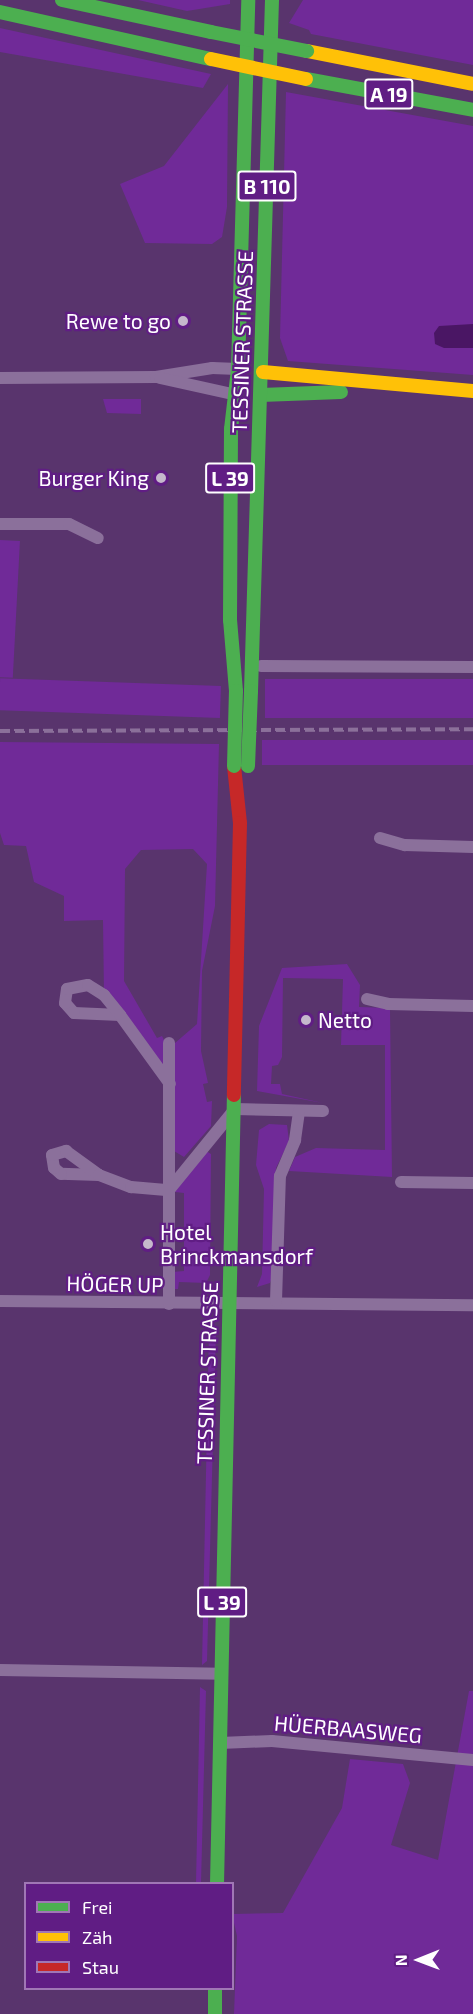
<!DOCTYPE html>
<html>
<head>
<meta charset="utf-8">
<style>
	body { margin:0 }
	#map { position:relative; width:473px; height:2014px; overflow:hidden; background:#59346d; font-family:"Exo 2",sans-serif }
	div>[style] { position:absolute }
	.green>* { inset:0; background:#702a98; transform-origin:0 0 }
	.water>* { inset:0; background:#4a1664 }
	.street>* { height:12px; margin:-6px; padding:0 6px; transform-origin:6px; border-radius:6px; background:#8b709b }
	.fast>* { height:14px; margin:-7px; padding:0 7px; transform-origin:7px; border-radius:7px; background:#4caf50 }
	.slow>* { height:14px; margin:-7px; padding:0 7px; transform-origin:7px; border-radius:7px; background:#ffc107 }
	.jam>* { height:14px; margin:-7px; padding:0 7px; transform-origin:7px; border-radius:7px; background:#c62828 }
	.rail>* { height:4px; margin-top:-2px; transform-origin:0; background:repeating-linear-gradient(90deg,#8b709a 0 10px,transparent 0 14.5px) }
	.fast-bridge>* { height:14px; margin:-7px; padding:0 7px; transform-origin:7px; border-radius:7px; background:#4caf50 }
	.slow-bridge>* { height:14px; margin:-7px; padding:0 7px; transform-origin:7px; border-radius:7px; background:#ffc107 }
	.dots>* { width:16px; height:16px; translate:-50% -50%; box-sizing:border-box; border:3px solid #601d84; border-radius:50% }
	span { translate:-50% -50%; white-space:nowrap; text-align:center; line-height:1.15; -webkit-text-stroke:4.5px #601d84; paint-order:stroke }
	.shield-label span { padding:2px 4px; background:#601d84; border:2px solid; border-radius:4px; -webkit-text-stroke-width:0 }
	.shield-label { font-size:20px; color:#fff; font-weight:700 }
	.poi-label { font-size:21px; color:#fff }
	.right { translate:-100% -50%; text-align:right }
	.left { translate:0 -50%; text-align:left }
	.street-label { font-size:21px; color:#fff }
	.legend { position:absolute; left:24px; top:1882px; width:210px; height:108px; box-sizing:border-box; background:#601d84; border:2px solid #a077b5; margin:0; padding:8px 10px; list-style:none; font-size:18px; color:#fff }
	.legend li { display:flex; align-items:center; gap:12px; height:30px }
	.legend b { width:30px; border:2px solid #a077b5 }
	.north { position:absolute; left:389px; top:1930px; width:60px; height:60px; -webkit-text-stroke:4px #601d84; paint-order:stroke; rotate:269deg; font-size:16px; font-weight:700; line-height:24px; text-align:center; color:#fff }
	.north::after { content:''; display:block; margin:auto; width:21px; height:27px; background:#fff; clip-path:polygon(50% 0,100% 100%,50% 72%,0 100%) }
</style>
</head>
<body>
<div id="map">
	<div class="green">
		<div style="clip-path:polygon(138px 0,230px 0,230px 4px,187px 11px)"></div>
		<div style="clip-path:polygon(303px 0,473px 0,473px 65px,311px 34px,309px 30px,289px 23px)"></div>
		<div style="clip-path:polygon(0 28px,211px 74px,203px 88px,0 52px)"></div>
		<div style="clip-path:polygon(228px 84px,227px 207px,222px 237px,212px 244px,145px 243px,120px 184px,164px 166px)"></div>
		<div style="clip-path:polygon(286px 92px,473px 126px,473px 375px,288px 361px,280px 338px)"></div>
		<div style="clip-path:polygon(103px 399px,141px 399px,141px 414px,107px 413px)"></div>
		<div style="left:0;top:540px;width:20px;height:137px;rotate:3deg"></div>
		<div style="left:265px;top:679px;width:208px;height:39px"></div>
		<div style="left:221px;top:686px;width:32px;height:221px;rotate:92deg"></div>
		<div style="left:473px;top:740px;width:25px;height:211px;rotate:90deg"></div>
		<div style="clip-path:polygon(0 742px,219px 744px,215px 906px,202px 971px,201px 1051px,208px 1083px,203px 1084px,207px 1102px,212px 1101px,211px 1126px,184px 1157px,174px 1151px,175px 1043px,197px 1024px,207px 864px,193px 849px,141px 850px,125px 869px,124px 981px,157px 1038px,162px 1036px,166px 1044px,170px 1084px,104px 995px,103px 920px,64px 921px,64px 896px,34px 882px,26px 846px,4px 845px,0 833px)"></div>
		<div style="clip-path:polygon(347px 964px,360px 985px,359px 1007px,390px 1008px,392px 1177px,289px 1171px,295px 1157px,316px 1148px,385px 1150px,385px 1045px,341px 1045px,343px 979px,283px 978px,282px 1057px,278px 1065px,272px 1066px,271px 1084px,280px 1084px,282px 1094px,323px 1103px,257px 1091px,259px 1026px,282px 968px)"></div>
		<div style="clip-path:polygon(269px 1124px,287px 1125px,289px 1141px,276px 1168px,272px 1277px,270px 1283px,257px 1287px,262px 1274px,264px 1189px,256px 1165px,259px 1130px)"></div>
		<div style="clip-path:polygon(206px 1151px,211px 1154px,210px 1275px,206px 1283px,179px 1282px,178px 1289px,172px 1289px,172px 1272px,184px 1271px,184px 1193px,175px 1192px,177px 1185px)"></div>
		<div style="clip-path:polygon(209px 1329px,216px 1329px,207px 1661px,202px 1665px)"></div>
		<div style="clip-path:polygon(200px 1687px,206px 1691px,201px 1883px,196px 1884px)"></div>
		<div style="clip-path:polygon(469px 1691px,473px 1691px,473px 2014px,234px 2014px,237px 1936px,232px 1914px,283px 1913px,342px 1808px,350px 1759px,403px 1764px,410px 1783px,391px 1845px,438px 1860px)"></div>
	</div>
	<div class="water">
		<div style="clip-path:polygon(473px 324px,473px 348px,444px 348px,435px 344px,434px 333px,439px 326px)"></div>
	</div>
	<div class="street">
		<div style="left:0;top:378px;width:156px;rotate:-0.4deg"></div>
		<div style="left:156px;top:377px;width:57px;rotate:-9.1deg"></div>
		<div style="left:212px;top:368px;width:26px;rotate:2deg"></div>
		<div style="left:160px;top:378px;width:74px;rotate:12.5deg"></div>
		<div style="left:0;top:524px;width:69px"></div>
		<div style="left:69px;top:524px;width:32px;rotate:26deg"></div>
		<div style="left:261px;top:666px;width:212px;rotate:0.3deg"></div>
		<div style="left:380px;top:838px;width:26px;rotate:16deg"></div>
		<div style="left:405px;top:845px;width:68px;rotate:1.7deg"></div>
		<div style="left:367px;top:999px;width:22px;rotate:13deg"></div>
		<div style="left:388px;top:1004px;width:85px;rotate:1.3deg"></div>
		<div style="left:120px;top:1015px;width:46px;rotate:-177.5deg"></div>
		<div style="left:74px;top:1013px;width:13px;rotate:-132deg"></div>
		<div style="left:65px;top:1003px;width:14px;rotate:-82deg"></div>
		<div style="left:67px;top:989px;width:21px;rotate:-11deg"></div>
		<div style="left:88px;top:985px;width:19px;rotate:32deg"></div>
		<div style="left:104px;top:995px;width:26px;rotate:51deg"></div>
		<div style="left:120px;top:1015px;width:85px;rotate:54.1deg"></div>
		<div style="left:99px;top:1175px;width:38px;rotate:-178deg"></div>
		<div style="left:61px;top:1174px;width:9px;rotate:-139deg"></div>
		<div style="left:54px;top:1168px;width:13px;rotate:-99deg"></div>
		<div style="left:52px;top:1155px;width:15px;rotate:-16deg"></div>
		<div style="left:66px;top:1151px;width:41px;rotate:36deg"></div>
		<div style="left:99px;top:1175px;width:34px;rotate:21deg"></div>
		<div style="left:131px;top:1187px;width:38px;rotate:5deg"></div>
		<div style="left:169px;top:1190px;width:104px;rotate:-50.8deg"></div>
		<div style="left:235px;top:1109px;width:88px;rotate:1.3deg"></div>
		<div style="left:401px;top:1182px;width:72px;rotate:0.8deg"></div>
		<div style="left:0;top:1301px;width:473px;rotate:0.5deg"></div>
		<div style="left:276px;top:1301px;width:125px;rotate:-88.2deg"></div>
		<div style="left:280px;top:1176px;width:39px;rotate:-67deg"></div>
		<div style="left:295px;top:1140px;width:29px;rotate:-82deg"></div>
		<div style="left:169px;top:1304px;width:261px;rotate:-90deg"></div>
		<div style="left:0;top:1670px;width:221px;rotate:1deg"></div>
		<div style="left:220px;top:1743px;width:52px;rotate:-2.2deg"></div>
		<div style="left:272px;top:1741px;width:202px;rotate:5.4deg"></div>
	</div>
	<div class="fast">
		<div style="left:62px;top:0;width:152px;rotate:12.1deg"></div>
		<div style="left:0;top:12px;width:216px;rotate:12.6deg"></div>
		<div style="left:306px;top:79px;width:170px;rotate:10.5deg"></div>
		<div style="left:261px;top:395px;width:80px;rotate:-2.1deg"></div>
		<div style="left:236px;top:691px;width:71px;rotate:-94.8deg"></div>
		<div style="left:230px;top:620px;width:191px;rotate:-89.7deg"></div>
		<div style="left:231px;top:429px;width:60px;rotate:-83.3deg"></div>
		<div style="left:238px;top:369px;width:369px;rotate:-88.4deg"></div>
		<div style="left:251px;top:691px;width:691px;rotate:-88.26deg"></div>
		<div style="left:217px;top:1884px;width:789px;rotate:-88.77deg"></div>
		<div style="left:215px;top:1988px;width:26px;rotate:90deg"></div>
	</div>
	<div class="slow">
		<div style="left:307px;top:51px;width:169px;rotate:11.2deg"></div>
		<div style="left:263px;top:372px;width:211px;rotate:5.2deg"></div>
	</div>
	<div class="jam">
		<div style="left:234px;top:766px;width:57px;rotate:84deg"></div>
		<div style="left:240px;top:823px;width:272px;rotate:91.3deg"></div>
	</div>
	<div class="rail">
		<div style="left:0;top:731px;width:473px;rotate:-0.2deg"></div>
	</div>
	<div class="fast-bridge">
		<div style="left:211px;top:32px;width:98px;rotate:11.2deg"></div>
		<div style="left:234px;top:766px;width:75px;rotate:-88.5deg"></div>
		<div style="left:248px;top:766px;width:75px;rotate:-87.7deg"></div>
	</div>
	<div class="slow-bridge">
		<div style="left:211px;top:59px;width:97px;rotate:11.9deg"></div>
	</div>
	<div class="dots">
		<div style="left:183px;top:321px;background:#c5b8cc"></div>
		<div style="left:161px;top:478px;background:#c5b8cc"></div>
		<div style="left:306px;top:1020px;background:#c5b8cc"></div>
		<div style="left:148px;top:1244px;background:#c5b8cc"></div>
	</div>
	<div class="shield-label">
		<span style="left:389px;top:94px">A 19</span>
		<span style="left:267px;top:186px">B 110</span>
		<span style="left:230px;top:478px">L 39</span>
		<span style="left:222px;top:1602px">L 39</span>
	</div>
	<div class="poi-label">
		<span class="right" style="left:171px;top:321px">Rewe to go</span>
		<span class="right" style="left:149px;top:478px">Burger King</span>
		<span class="left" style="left:318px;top:1020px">Netto</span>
		<span class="left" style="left:160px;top:1244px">Hotel<br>Brinckmansdorf</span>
	</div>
	<div class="street-label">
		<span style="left:242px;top:342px;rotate:-88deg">TESSINER STRASSE</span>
		<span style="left:115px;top:1284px;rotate:1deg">HÖGER UP</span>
		<span style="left:207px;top:1373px;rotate:-88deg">TESSINER STRASSE</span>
		<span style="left:348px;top:1729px;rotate:5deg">HÜERBAASWEG</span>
	</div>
	<ul class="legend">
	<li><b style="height:8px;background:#4caf50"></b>Frei</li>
	<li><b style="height:8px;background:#ffc107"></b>Zäh</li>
	<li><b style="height:8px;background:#c62828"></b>Stau</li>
	</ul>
	<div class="north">N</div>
</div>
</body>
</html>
